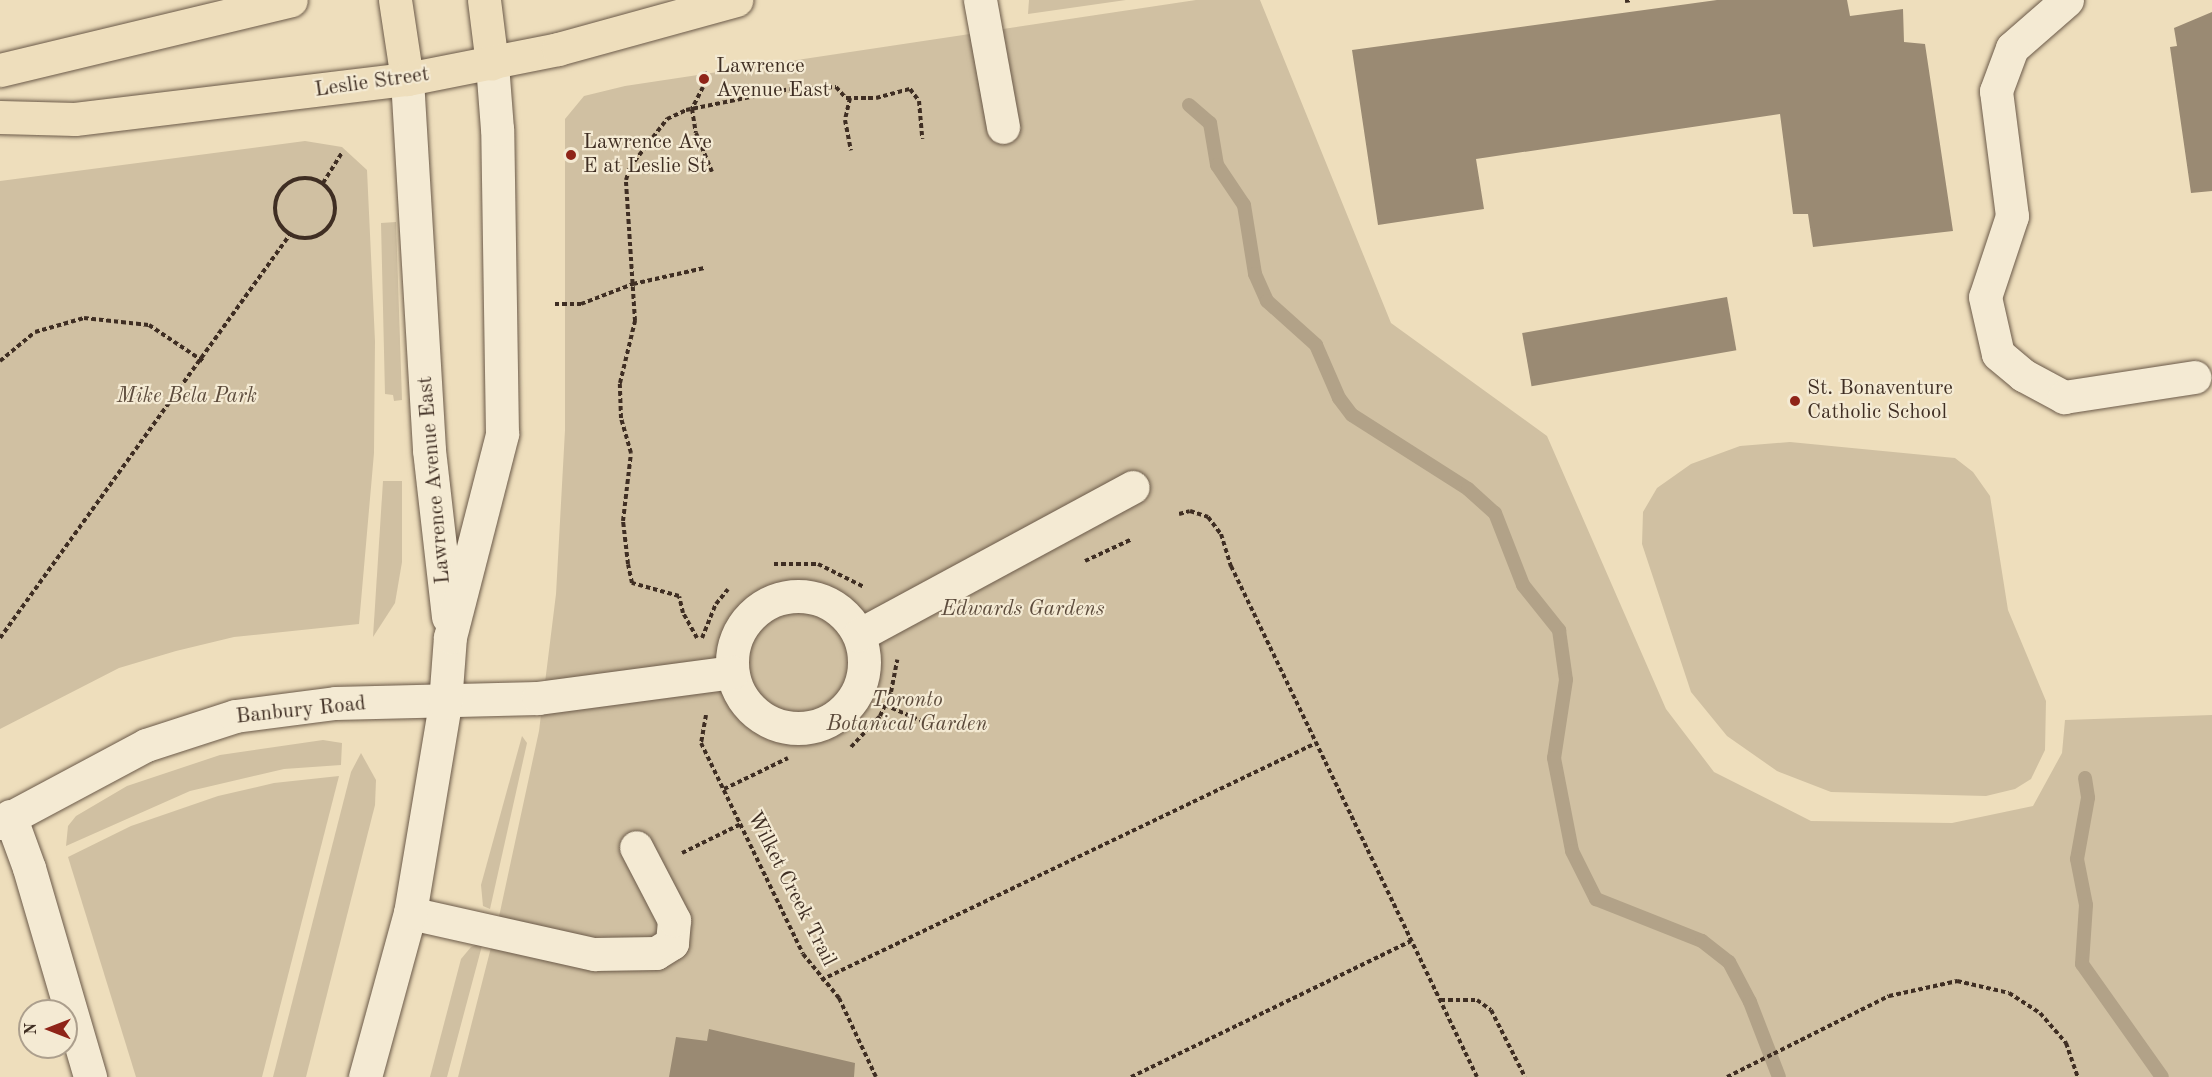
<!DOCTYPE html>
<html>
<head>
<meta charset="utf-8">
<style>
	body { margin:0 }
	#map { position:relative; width:2212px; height:1077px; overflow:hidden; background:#eedebc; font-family:"Old Standard TT",serif }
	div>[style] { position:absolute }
	.green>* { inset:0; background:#d0c0a2 }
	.stream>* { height:14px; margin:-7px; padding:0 7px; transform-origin:7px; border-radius:7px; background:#b2a288 }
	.building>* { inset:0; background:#9a8a73; transform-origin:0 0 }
	.path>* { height:4px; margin-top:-2px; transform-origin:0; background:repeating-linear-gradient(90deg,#3f2e23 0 4.5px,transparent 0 7.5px) }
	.path>.ring { margin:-2px; padding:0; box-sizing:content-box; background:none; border:4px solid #3f2e23; border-radius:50% }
	.roads { filter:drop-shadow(0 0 2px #6b5a49) drop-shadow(0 0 2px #6b5a49) }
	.minor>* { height:33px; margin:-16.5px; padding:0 16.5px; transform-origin:16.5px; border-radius:16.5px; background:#f4ead3 }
	.minor>.ring { margin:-16.5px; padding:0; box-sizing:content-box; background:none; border:33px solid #f4ead3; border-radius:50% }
	.major>* { height:33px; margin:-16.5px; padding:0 16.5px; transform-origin:16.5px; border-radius:16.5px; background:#eedebc }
	.dots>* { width:16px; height:16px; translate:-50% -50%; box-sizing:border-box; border:3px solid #f4ead3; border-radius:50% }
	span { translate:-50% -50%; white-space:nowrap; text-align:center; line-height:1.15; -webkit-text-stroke:4.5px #f4ead3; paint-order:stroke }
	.poi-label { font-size:21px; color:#3f2e23 }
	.left { translate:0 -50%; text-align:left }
	.street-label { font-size:21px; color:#3f2e23 }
	.park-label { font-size:21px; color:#5c4b3c; font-style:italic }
	.north { position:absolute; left:18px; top:999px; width:60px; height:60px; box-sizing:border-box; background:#f4ead3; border:2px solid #ac9f8d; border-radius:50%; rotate:270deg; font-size:16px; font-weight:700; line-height:24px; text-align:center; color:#3f2e23 }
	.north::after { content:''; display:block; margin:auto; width:21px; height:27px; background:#8f2418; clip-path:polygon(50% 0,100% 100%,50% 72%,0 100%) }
</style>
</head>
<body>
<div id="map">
	<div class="green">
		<div style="clip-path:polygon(1029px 0,1126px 0,1028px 14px)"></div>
		<div style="clip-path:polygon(1196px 0,1260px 0,1391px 323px,1547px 436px,1666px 709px,1714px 772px,1811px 821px,1952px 823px,2033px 806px,2062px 753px,2065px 720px,2212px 715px,2212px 1077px,458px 1077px,500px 912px,539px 731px,556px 594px,565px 430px,565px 119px,584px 96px,625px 86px)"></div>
		<div style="clip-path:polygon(305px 141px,342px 147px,367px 170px,375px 341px,374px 453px,359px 624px,234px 637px,176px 651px,119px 668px,0 729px,0 181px)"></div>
		<div style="clip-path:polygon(396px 222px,402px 400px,394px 401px,393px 395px,385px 394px,381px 223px)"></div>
		<div style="clip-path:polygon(1790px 442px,1955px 458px,1973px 472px,1990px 496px,2008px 610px,2046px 701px,2045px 750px,2031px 779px,2015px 789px,1986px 796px,1831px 792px,1777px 771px,1727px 736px,1691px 692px,1642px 544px,1643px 512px,1657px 488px,1691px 464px,1740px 446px)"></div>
		<div style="clip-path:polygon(383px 481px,402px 481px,402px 562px,395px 603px,373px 637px)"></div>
		<div style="clip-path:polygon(522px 736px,527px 743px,490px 909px,483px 906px,481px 885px)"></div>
		<div style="clip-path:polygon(323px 740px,342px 743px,341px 765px,284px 769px,190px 791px,66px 846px,68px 826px,76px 816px,127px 786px,220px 755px)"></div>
		<div style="clip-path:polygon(361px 753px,376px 780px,375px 805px,306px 1077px,273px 1077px,351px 772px)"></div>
		<div style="clip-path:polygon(339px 776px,262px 1077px,136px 1077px,68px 857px,131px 826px,218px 796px,274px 783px)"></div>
		<div style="clip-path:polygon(483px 942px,447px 1077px,430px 1077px,461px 959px,471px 947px)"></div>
	</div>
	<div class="stream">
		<div style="left:1189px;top:105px;width:28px;rotate:41deg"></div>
		<div style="left:1210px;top:123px;width:43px;rotate:80.5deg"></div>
		<div style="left:1217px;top:165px;width:48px;rotate:56deg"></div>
		<div style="left:1244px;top:205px;width:70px;rotate:80.9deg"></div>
		<div style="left:1255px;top:274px;width:30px;rotate:66deg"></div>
		<div style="left:1267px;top:301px;width:66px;rotate:41.9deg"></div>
		<div style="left:1316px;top:345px;width:58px;rotate:66.5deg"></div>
		<div style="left:1339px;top:398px;width:21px;rotate:53deg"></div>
		<div style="left:1352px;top:415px;width:138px;rotate:32.5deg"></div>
		<div style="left:1468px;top:489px;width:36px;rotate:42deg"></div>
		<div style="left:1495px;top:513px;width:77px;rotate:68.7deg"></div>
		<div style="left:1523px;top:585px;width:58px;rotate:51.3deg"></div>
		<div style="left:1559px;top:630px;width:50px;rotate:82deg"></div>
		<div style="left:1566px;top:680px;width:79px;rotate:98.7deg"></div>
		<div style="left:1554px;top:758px;width:95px;rotate:79deg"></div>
		<div style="left:1572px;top:851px;width:54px;rotate:63.4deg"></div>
		<div style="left:1596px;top:899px;width:114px;rotate:21.6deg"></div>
		<div style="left:1702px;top:941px;width:34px;rotate:38deg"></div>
		<div style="left:1729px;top:962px;width:45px;rotate:62.3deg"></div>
		<div style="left:1750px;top:1002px;width:80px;rotate:68.9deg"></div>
		<div style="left:2085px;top:778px;width:20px;rotate:81deg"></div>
		<div style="left:2088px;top:798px;width:62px;rotate:100.2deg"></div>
		<div style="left:2077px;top:859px;width:47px;rotate:78.9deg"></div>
		<div style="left:2086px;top:905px;width:59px;rotate:93.9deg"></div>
		<div style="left:2082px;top:964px;width:138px;rotate:54.7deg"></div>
	</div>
	<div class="building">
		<div style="clip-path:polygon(1717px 0,1847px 0,1850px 16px,1903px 9px,1904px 42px,1925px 44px,1953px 231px,1813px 247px,1808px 214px,1793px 214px,1780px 114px,1476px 159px,1484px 209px,1378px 225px,1352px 50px)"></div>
		<div style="clip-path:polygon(2212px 12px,2212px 191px,2191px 193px,2170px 47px,2177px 46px,2174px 28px)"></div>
		<div style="left:1727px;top:297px;width:54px;height:208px;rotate:80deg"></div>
		<div style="clip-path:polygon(709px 1029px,855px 1063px,854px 1077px,669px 1077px,676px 1037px,707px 1041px)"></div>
	</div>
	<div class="path">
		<div style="left:1625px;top:1px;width:7px;rotate:-8deg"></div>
		<div style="left:705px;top:71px;width:16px;rotate:97deg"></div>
		<div style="left:703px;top:87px;width:25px;rotate:117deg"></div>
		<div style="left:692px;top:109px;width:24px;rotate:81deg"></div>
		<div style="left:696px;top:133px;width:42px;rotate:67.7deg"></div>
		<div style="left:850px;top:98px;width:23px;rotate:103deg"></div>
		<div style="left:845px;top:120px;width:31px;rotate:79deg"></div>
		<div class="ring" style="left:275px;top:178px;width:56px;height:56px"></div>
		<div style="left:323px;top:183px;width:36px;rotate:-58deg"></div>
		<div style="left:555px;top:304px;width:26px"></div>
		<div style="left:581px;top:304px;width:56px;rotate:-21deg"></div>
		<div style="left:633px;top:284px;width:73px;rotate:-12.7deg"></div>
		<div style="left:0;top:361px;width:45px;rotate:-39.6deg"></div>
		<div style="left:35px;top:332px;width:51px;rotate:-15.9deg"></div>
		<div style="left:84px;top:318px;width:65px;rotate:6.1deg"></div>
		<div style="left:149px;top:325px;width:65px;rotate:33.7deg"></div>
		<div style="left:1179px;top:514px;width:11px;rotate:-15deg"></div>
		<div style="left:1190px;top:511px;width:19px;rotate:18deg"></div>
		<div style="left:1208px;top:517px;width:21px;rotate:53deg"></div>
		<div style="left:1221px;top:534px;width:34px;rotate:73deg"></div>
		<div style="left:1231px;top:566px;width:567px;rotate:64.29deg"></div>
		<div style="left:1085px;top:561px;width:50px;rotate:-25deg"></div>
		<div style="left:774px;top:564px;width:44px"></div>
		<div style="left:818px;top:564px;width:51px;rotate:26.6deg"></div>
		<div style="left:0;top:638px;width:497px;rotate:-54.3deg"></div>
		<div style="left:697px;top:638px;width:29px;rotate:-119deg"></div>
		<div style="left:683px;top:613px;width:17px;rotate:-103deg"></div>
		<div style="left:679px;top:596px;width:49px;rotate:-164.5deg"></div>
		<div style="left:632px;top:583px;width:19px;rotate:-102deg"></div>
		<div style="left:628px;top:564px;width:43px;rotate:-96.6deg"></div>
		<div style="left:623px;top:521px;width:68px;rotate:-83.3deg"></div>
		<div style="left:631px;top:453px;width:36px;rotate:-106deg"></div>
		<div style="left:621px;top:418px;width:35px;rotate:-92deg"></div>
		<div style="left:620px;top:383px;width:64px;rotate:-76.4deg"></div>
		<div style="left:635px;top:321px;width:141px;rotate:-93.7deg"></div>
		<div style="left:626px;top:180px;width:14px;rotate:-73deg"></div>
		<div style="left:630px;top:167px;width:61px;rotate:-52.4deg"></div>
		<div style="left:667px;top:119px;width:21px;rotate:-25deg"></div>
		<div style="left:686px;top:110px;width:106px;rotate:-11.4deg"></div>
		<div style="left:790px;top:89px;width:46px;rotate:-2.5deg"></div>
		<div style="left:836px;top:87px;width:15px;rotate:48deg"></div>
		<div style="left:846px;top:98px;width:30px"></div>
		<div style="left:876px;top:98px;width:35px;rotate:-15deg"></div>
		<div style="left:910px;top:89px;width:15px;rotate:53deg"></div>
		<div style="left:919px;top:101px;width:38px;rotate:85deg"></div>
		<div style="left:702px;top:638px;width:37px;rotate:-68deg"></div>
		<div style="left:716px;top:604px;width:19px;rotate:-51deg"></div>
		<div style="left:885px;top:705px;width:55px;rotate:23.7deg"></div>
		<div style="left:706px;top:715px;width:28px;rotate:100deg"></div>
		<div style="left:701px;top:743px;width:234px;rotate:64.2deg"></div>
		<div style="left:803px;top:954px;width:57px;rotate:50.7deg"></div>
		<div style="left:839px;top:998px;width:87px;rotate:64.9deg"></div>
		<div style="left:851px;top:747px;width:42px;rotate:-46.9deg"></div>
		<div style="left:880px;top:716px;width:26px;rotate:-65deg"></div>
		<div style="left:891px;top:692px;width:33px;rotate:-79deg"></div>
		<div style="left:724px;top:789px;width:71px;rotate:-25.8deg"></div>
		<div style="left:682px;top:853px;width:66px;rotate:-26.2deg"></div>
		<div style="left:821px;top:980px;width:549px;rotate:-25.58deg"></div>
		<div style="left:1441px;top:1000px;width:36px"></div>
		<div style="left:1477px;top:1000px;width:17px;rotate:36deg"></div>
		<div style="left:1491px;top:1010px;width:75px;rotate:63.1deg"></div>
		<div style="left:1131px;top:1077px;width:311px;rotate:-25.9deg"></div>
		<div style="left:1727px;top:1077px;width:181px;rotate:-26.6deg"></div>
		<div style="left:1889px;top:996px;width:70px;rotate:-12.4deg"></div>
		<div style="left:1957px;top:981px;width:53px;rotate:13deg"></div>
		<div style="left:2009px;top:993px;width:37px;rotate:33deg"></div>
		<div style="left:2040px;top:1013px;width:40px;rotate:49deg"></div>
		<div style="left:2066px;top:1043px;width:36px;rotate:71deg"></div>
	</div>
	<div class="roads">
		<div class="minor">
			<div style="left:980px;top:0;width:129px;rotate:79.7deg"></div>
			<div style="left:2067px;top:0;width:73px;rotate:138.9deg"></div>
			<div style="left:2012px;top:48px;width:46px;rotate:110.4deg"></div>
			<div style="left:1996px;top:91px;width:126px;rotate:82.7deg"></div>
			<div style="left:2012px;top:216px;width:85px;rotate:108.4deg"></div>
			<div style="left:1985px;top:297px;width:58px;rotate:77.2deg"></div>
			<div style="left:1998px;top:354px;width:33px;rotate:40deg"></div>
			<div style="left:2023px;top:375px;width:47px;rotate:28.2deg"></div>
			<div style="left:2064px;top:397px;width:132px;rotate:-8.7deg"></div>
			<div style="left:407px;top:79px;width:372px;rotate:86.6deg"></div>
			<div style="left:429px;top:450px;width:168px;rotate:83.5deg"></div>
			<div class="ring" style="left:732px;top:596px;width:99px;height:99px"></div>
			<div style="left:859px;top:635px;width:311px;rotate:-28.4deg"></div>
			<div style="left:10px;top:816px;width:55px;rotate:69.9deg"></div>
			<div style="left:29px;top:868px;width:218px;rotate:73.7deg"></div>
			<div style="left:0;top:823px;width:166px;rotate:-28.1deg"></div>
			<div style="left:146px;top:745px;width:94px;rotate:-18deg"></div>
			<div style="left:235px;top:716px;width:101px;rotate:-7.4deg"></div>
			<div style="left:335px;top:703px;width:203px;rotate:-1.4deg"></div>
			<div style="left:538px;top:698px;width:196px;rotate:-7.6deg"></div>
			<div style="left:410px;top:913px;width:189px;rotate:12.6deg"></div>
			<div style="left:594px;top:954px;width:62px;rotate:-0.9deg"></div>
			<div style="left:656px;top:953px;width:19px;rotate:-32deg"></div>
			<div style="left:672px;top:943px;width:23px;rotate:-85deg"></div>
			<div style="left:674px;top:920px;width:82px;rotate:-117.5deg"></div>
			<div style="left:365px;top:1077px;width:170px;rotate:-74.7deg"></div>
			<div style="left:410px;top:913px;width:213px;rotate:-80.5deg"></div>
			<div style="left:445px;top:703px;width:66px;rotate:-85.7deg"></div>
			<div style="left:450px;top:637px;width:210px;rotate:-75.6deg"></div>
			<div style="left:502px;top:434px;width:305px;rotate:-90.9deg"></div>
			<div style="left:497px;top:129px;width:65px;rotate:-94.4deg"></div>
		</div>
		<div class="major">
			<div style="left:395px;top:0;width:80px;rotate:81.4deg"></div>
			<div style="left:484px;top:0;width:64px;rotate:82.9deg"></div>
			<div style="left:0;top:70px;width:299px;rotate:-13.5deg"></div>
			<div style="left:0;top:117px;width:75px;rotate:1.5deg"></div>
			<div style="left:75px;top:119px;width:334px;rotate:-6.9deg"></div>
			<div style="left:407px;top:79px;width:154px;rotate:-11.2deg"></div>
			<div style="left:558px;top:49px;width:185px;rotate:-15.4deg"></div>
		</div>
	</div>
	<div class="dots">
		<div style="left:704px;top:79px;background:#8f2418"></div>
		<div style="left:571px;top:155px;background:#8f2418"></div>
		<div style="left:1795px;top:401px;background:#8f2418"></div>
	</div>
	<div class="poi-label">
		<span class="left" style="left:716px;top:79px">Lawrence<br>Avenue East</span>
		<span class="left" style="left:583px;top:155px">Lawrence Ave<br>E at Leslie St</span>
		<span class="left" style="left:1807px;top:401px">St. Bonaventure<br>Catholic School</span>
	</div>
	<div class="street-label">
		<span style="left:372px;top:83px;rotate:-8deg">Leslie Street</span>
		<span style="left:435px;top:480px;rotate:-95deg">Lawrence Avenue East</span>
		<span style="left:301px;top:711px;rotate:-6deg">Banbury Road</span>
		<span style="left:791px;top:889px;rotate:63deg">Wilket Creek Trail</span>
	</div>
	<div class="park-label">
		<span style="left:187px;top:397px">Mike Bela Park</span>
		<span style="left:1023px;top:610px">Edwards Gardens</span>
		<span style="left:907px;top:713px">Toronto<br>Botanical Garden</span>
	</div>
	<div class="north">N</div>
</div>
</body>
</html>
